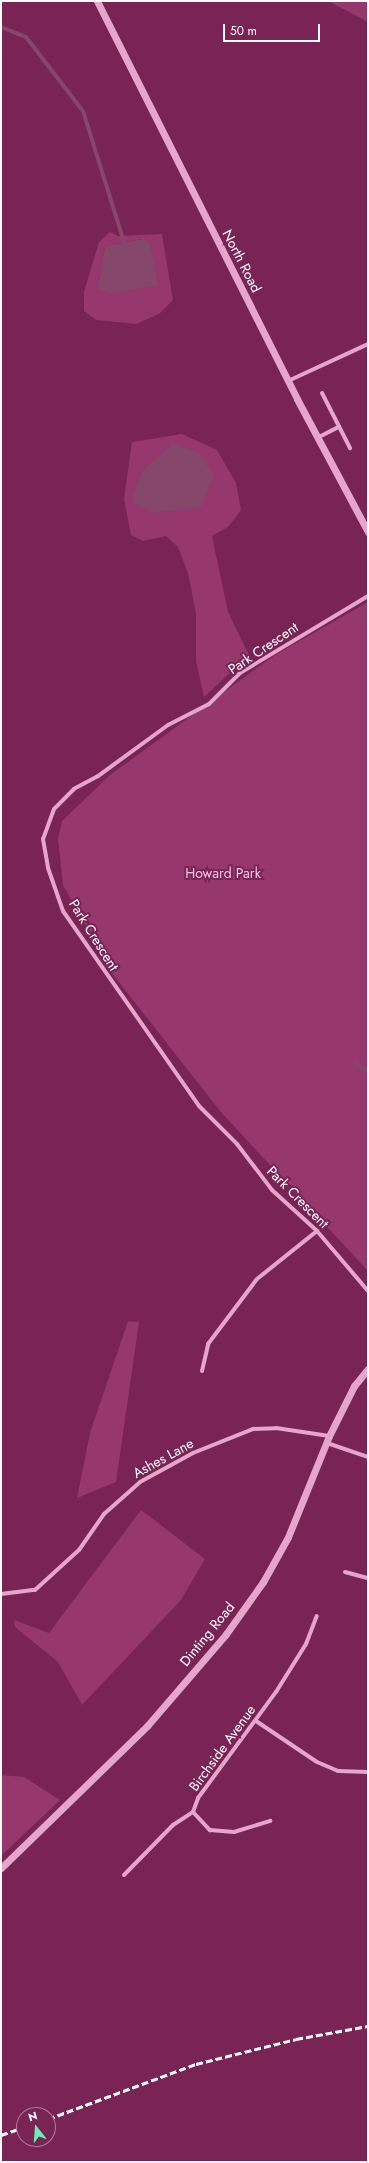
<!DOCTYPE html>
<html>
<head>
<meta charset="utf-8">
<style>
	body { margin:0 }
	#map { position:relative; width:369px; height:2163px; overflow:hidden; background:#792454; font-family:Jost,sans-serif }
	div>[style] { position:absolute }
	.green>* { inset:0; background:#96376e }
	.water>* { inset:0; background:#85476a }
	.stream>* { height:4px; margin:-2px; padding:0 2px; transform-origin:2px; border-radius:2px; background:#85476a }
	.minor>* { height:4px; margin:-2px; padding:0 2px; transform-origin:2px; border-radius:2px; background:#e4a6ca }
	.tertiary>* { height:7px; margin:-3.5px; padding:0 3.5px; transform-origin:3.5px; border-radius:3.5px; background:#e4a6ca }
	.rail>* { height:3px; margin-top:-1.5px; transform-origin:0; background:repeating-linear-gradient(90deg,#fff 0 7px,transparent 0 10px) }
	span { translate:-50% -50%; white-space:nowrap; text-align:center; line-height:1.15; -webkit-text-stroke:4px #792454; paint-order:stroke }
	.street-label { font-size:14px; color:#fff }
	.park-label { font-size:14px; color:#f3c9e2 }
	.frame { position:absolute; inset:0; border:2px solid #fff; pointer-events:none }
	.north { position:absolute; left:16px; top:2107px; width:40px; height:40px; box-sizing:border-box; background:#792454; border:1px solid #af7c98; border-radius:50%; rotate:343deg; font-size:11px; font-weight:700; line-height:16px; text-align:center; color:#fff }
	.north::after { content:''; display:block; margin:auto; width:14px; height:18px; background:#6aeeb6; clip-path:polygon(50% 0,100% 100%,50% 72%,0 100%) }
	.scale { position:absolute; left:223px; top:24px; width:97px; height:18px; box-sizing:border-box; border:2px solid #fff; border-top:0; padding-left:5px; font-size:12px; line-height:14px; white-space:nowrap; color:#fff; -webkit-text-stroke:3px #792454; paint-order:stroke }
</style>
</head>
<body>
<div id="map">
	<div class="green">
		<div style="clip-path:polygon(328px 1px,368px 1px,368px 22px)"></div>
		<div style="clip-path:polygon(evenodd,110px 232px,118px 236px,162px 234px,173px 300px,159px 314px,136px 324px,96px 320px,84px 311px,84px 292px,99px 242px,110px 232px,143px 239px,98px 288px,105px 246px,143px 239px)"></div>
		<div style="clip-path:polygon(182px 434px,217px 450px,236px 483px,241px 510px,228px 527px,212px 536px,228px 612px,249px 655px,204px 697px,196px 661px,196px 613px,188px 573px,178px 547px,166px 536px,143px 541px,131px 535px,124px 499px,132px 442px)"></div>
		<div style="clip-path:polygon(368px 602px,368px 1271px,220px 1111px,111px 972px,63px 885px,58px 838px,62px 821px,110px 775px,275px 655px)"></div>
		<div style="clip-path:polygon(128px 1321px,139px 1322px,116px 1482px,77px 1498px,90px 1433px)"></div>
		<div style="clip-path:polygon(141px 1510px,205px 1559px,181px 1600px,82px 1705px,58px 1662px,15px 1627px,14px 1620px,49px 1633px)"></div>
		<div style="clip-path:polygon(1px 1775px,24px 1777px,60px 1800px,1px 1856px)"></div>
	</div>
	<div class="water">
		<div style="clip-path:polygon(143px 239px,150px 244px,158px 285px,111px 294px,98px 288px,105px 246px)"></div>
		<div style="clip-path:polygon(173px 443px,199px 452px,214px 476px,201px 507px,153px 513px,131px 502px,142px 471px)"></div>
	</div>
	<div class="stream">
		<div style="left:1px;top:27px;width:27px;rotate:22deg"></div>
		<div style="left:26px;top:37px;width:93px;rotate:52.4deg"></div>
		<div style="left:83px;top:111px;width:137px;rotate:72.6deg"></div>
		<div style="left:356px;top:1064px;width:14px;rotate:34deg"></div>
	</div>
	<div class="minor">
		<div style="left:288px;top:381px;width:88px;rotate:-24.8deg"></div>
		<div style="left:322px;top:393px;width:62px;rotate:63deg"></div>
		<div style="left:317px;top:438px;width:25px;rotate:-27deg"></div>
		<div style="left:368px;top:596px;width:149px;rotate:149deg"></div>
		<div style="left:240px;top:673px;width:44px;rotate:135deg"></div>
		<div style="left:209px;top:704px;width:46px;rotate:152.9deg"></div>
		<div style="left:168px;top:725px;width:87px;rotate:143.9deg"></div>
		<div style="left:98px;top:776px;width:27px;rotate:152deg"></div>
		<div style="left:74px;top:789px;width:28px;rotate:135deg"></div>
		<div style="left:54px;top:809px;width:32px;rotate:110deg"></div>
		<div style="left:43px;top:839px;width:29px;rotate:80deg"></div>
		<div style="left:48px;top:868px;width:46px;rotate:70.8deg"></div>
		<div style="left:63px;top:911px;width:238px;rotate:55.1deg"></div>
		<div style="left:199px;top:1106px;width:54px;rotate:45deg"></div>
		<div style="left:237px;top:1144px;width:58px;rotate:52.7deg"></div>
		<div style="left:272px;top:1190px;width:61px;rotate:42.3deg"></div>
		<div style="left:317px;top:1231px;width:79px;rotate:49.6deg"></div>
		<div style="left:202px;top:1371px;width:28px;rotate:-77deg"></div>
		<div style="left:208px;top:1344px;width:81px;rotate:-53deg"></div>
		<div style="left:257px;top:1279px;width:77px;rotate:-38.7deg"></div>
		<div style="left:327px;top:1443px;width:43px;rotate:18.9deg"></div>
		<div style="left:345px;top:1572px;width:24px;rotate:15deg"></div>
		<div style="left:1px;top:1594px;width:34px;rotate:-7deg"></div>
		<div style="left:35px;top:1590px;width:59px;rotate:-42.3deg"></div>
		<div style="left:79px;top:1550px;width:44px;rotate:-55.2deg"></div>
		<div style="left:104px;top:1514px;width:48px;rotate:-41.6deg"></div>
		<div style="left:140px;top:1482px;width:60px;rotate:-28.7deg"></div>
		<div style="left:193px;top:1453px;width:65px;rotate:-21.8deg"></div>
		<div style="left:253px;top:1429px;width:23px;rotate:-2deg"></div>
		<div style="left:276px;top:1428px;width:54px;rotate:8.6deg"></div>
		<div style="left:256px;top:1721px;width:73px;rotate:33.9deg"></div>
		<div style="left:317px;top:1762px;width:23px;rotate:23deg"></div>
		<div style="left:338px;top:1771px;width:30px;rotate:2deg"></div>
		<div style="left:193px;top:1812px;width:25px;rotate:47deg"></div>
		<div style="left:210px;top:1830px;width:24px;rotate:5deg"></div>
		<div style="left:234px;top:1832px;width:38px;rotate:-17deg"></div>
		<div style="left:124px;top:1875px;width:70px;rotate:-45.6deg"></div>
		<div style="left:173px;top:1825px;width:24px;rotate:-33deg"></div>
		<div style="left:193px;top:1812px;width:15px;rotate:-70deg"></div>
		<div style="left:198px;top:1798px;width:132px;rotate:-53.7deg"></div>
		<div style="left:276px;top:1692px;width:57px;rotate:-58deg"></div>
		<div style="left:306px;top:1644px;width:30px;rotate:-69deg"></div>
	</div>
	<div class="tertiary">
		<div style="left:97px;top:1px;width:445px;rotate:63.3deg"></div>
		<div style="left:297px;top:399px;width:151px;rotate:61.9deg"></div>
		<div style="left:1px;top:1868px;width:204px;rotate:-44.2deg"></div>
		<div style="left:147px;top:1726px;width:121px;rotate:-49.3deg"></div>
		<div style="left:226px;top:1634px;width:64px;rotate:-54.6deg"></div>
		<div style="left:263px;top:1582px;width:51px;rotate:-60.9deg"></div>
		<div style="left:288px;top:1537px;width:109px;rotate:-67.9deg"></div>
		<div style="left:329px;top:1436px;width:56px;rotate:-63.4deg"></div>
		<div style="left:354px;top:1386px;width:22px;rotate:-51deg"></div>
	</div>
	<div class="rail">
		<div style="left:48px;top:2119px;width:158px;rotate:-20.4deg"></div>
		<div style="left:196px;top:2064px;width:103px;rotate:-14deg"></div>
		<div style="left:296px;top:2039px;width:73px;rotate:-10.2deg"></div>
		<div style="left:1px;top:2135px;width:24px;rotate:-19deg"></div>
	</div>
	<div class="street-label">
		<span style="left:242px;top:261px;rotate:63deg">North Road</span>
		<span style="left:263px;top:648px;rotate:-34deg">Park Crescent</span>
		<span style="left:94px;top:935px;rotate:58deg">Park Crescent</span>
		<span style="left:298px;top:1197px;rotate:45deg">Park Crescent</span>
		<span style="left:163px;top:1458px;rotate:-29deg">Ashes Lane</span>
		<span style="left:207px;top:1634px;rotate:-51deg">Dinting Road</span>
		<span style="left:222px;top:1748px;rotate:-54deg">Birchside Avenue</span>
	</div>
	<div class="park-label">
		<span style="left:223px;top:873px">Howard Park</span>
	</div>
	<div class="frame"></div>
	<div class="north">N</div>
	<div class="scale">50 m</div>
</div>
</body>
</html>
